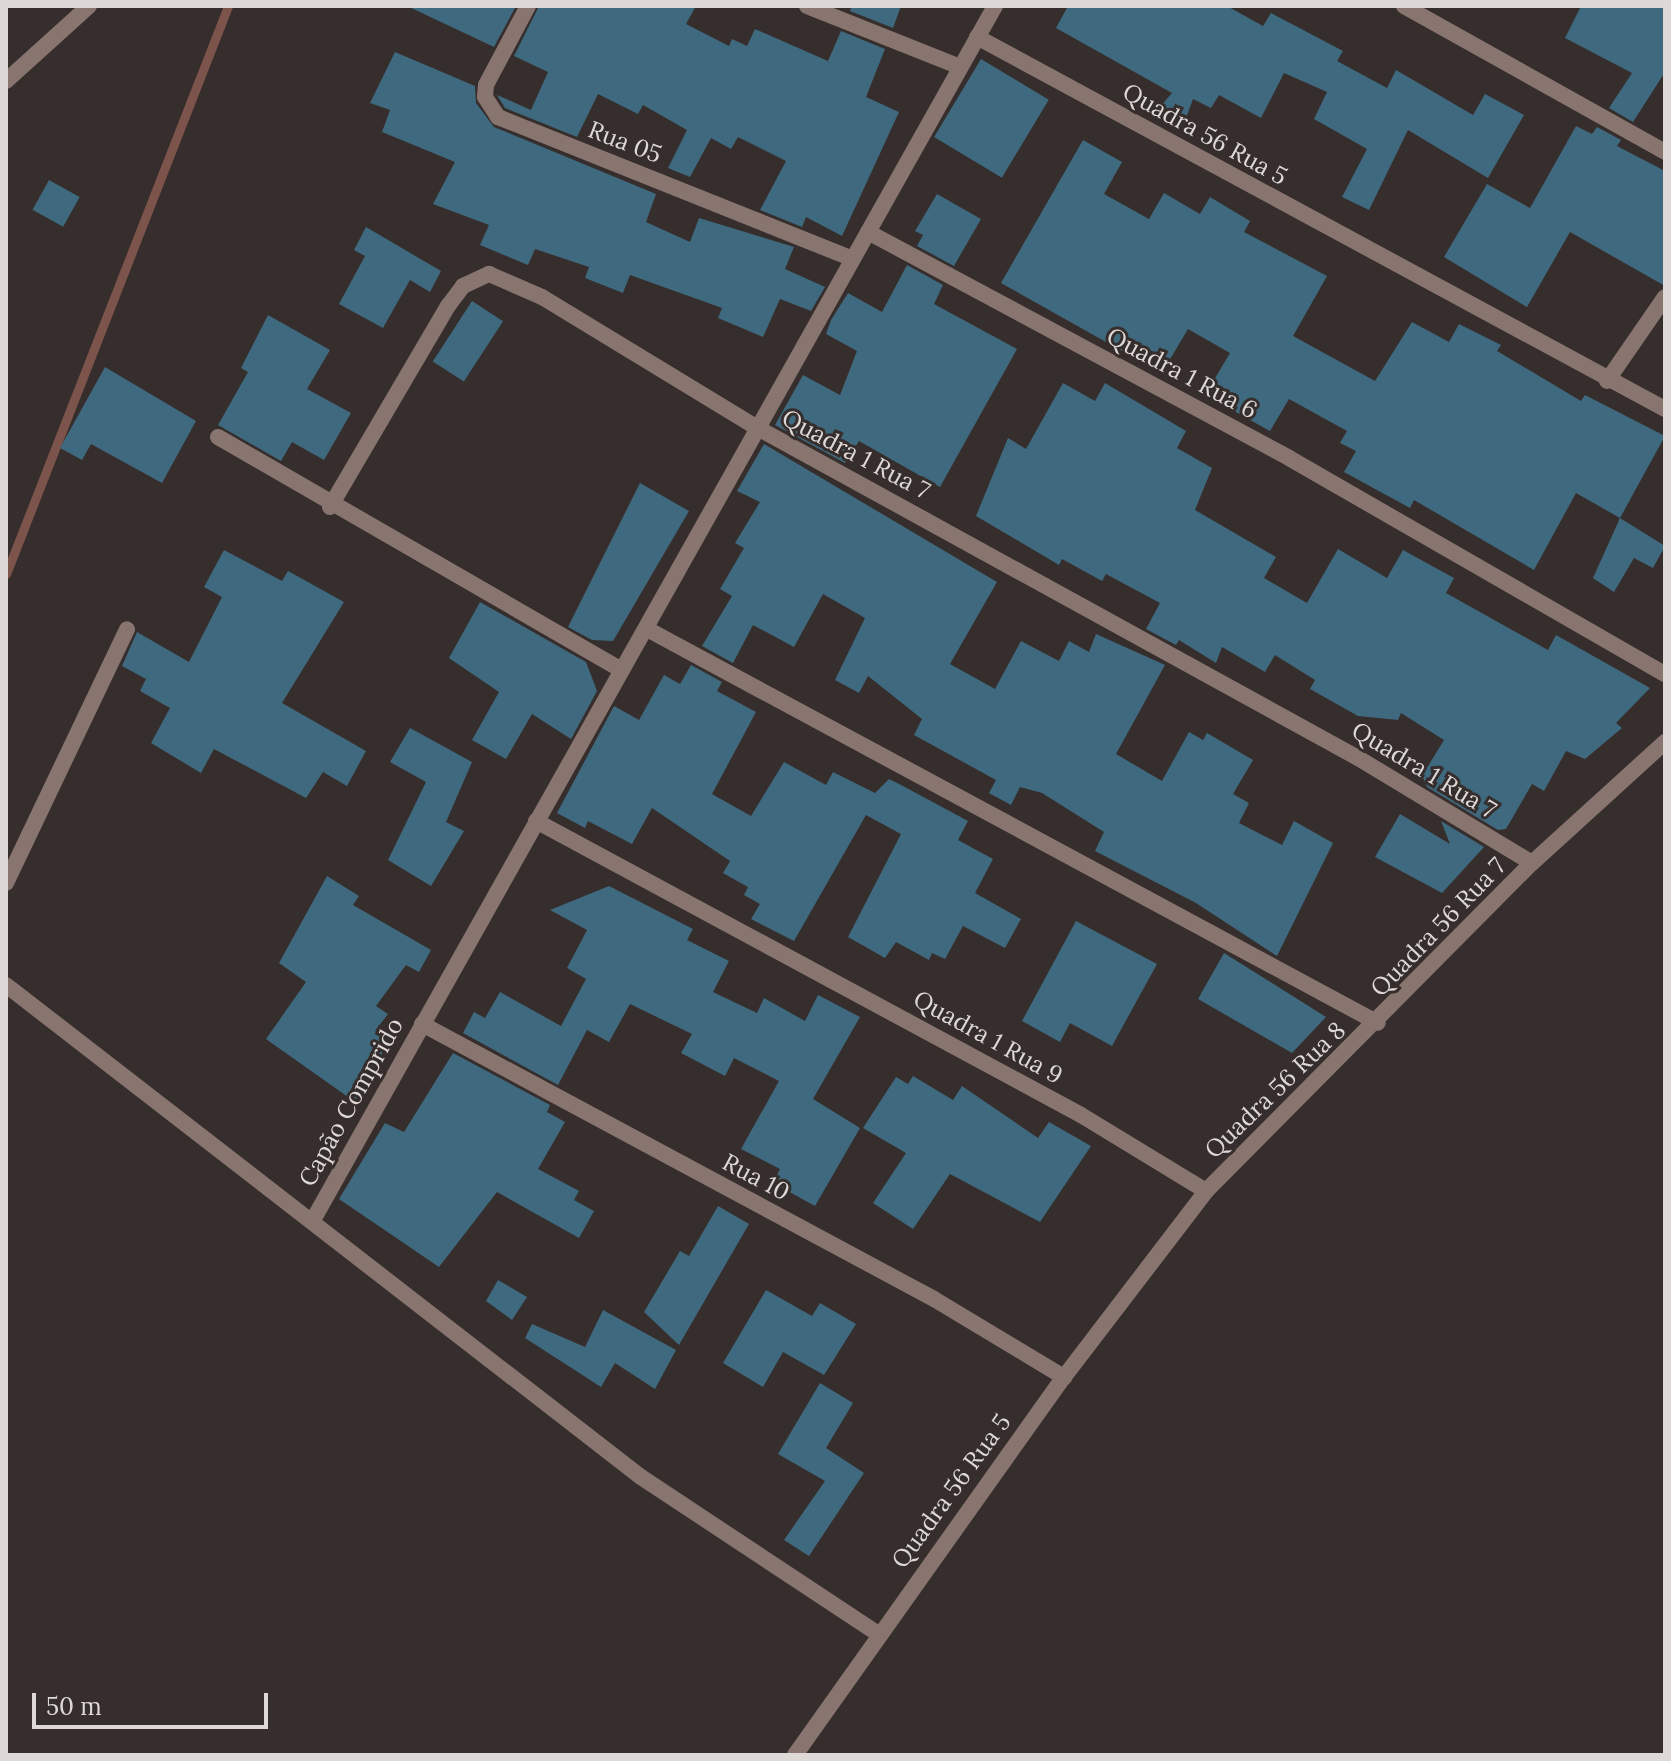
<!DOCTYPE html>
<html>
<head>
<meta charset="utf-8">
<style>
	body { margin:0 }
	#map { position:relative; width:1671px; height:1761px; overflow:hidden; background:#362e2c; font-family:Lora,serif }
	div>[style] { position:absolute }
	.stream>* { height:9px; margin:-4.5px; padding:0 4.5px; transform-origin:4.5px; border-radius:4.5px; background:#7d544b }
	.building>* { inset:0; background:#3f697e; transform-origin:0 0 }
	.minor>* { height:16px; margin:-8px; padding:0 8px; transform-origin:8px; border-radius:8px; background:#897570 }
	span { translate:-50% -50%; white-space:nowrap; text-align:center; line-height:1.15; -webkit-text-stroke:6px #362e2c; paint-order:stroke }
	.street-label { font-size:24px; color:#ded9d7 }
	.frame { position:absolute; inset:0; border:8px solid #ded9d7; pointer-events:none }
	.scale { position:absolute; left:32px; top:1693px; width:236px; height:36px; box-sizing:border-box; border:4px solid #ded9d7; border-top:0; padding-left:10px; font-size:24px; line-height:28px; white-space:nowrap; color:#ded9d7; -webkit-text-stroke:6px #362e2c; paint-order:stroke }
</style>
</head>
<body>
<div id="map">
	<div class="stream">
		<div style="left:6px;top:574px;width:610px;rotate:-68.65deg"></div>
	</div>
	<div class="building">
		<div style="clip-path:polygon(407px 6px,516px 6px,494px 47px)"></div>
		<div style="clip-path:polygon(539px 6px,696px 6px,686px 24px,729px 46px,732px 39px,747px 46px,755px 29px,828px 61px,841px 31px,885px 49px,866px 97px,899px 112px,842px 236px,806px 217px,802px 227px,760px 210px,786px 161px,738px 137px,731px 149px,711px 138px,690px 177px,668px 168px,687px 130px,643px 105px,638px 114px,598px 94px,577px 137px,505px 108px,497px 95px,531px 110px,548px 72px,514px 56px)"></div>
		<div style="clip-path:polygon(852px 6px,901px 6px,893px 28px,850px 11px)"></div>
		<div style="clip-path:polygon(1068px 6px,1227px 6px,1263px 26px,1271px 13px,1343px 51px,1337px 61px,1387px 88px,1396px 70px,1473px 115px,1485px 94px,1524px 115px,1488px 178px,1408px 130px,1369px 210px,1342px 197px,1367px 149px,1314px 119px,1327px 92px,1284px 73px,1261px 118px,1219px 95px,1211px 108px,1193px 99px,1185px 121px,1159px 108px,1172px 93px,1056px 28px)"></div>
		<div style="clip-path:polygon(1581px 6px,1665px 6px,1665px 72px,1633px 122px,1609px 108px,1632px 73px,1565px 38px)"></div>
		<div style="clip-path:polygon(395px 52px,475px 86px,476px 103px,494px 127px,656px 194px,646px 222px,690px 242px,699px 218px,794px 247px,785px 269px,825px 287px,811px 311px,780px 299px,763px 337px,718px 318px,722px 308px,630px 275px,623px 293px,585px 278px,589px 267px,535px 249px,528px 265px,480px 245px,489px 225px,433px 204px,455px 162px,382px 132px,390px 110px,370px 103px)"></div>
		<div style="left:981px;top:59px;width:79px;height:91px;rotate:31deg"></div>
		<div style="clip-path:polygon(1576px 126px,1592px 134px,1597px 127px,1621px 140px,1617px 146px,1665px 171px,1665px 286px,1570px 232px,1527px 307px,1444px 257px,1487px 184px,1530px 208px)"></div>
		<div style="clip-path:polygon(1083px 140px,1122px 162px,1104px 194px,1149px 219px,1164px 193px,1200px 214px,1210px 197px,1250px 221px,1244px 232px,1327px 276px,1293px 336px,1375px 381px,1412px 322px,1449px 342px,1459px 324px,1501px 345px,1497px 351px,1581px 401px,1585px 395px,1665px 436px,1620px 518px,1576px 493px,1534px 570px,1414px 500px,1410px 508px,1344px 472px,1356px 451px,1340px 443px,1347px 431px,1289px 399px,1270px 431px,1205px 395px,1230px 353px,1188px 329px,1169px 361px,1130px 338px,1122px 351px,1001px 283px)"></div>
		<div style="left:49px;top:180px;width:35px;height:34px;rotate:29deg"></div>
		<div style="clip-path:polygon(937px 194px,981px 219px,954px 266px,917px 246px,923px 235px,915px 231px)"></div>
		<div style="clip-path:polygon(366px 227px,441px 271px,430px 292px,410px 280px,383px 328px,339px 304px,365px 256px,354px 250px)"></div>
		<div style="clip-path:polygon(907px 265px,943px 285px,934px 304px,1017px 349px,940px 487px,859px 441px,845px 463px,775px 425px,803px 375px,840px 395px,857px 351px,826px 334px,831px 320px,848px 293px,882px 312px)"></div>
		<div style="left:472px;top:301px;width:37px;height:72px;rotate:33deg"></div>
		<div style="clip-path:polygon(268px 315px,330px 350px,307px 389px,351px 413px,324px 460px,292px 442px,281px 461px,218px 425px,248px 372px,241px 368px)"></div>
		<div style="clip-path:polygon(105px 367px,196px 421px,162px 483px,91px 444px,82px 460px,60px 448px)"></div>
		<div style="clip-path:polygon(1063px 383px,1095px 401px,1105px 383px,1186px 431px,1177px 448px,1212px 468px,1195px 510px,1276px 557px,1264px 578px,1307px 603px,1338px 549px,1387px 578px,1403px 550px,1454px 578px,1446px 593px,1548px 650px,1556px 635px,1650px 688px,1616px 723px,1622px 728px,1585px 759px,1566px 751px,1544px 791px,1532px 784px,1506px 829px,1498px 830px,1427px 787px,1422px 776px,1444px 740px,1401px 713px,1398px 720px,1358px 716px,1310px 689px,1315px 680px,1275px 655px,1265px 672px,1222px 647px,1216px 663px,1179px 640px,1176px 645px,1146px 629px,1160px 603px,1106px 574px,1102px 581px,1062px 559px,1059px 565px,976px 516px,1008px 438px,1026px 449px)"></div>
		<div style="clip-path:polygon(764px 444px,997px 582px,950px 664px,995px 689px,1021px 641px,1059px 661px,1069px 641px,1089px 652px,1096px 634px,1165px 665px,1116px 754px,1162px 781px,1189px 732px,1203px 740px,1207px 733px,1253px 760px,1233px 794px,1249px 803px,1239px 823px,1282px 845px,1294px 821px,1333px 843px,1277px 956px,1196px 903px,1095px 851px,1104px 832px,1042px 793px,1020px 787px,1011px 805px,989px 793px,996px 780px,914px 735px,922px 719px,868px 676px,859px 693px,835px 680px,865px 618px,823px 594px,794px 647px,753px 625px,733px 663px,702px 646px,732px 596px,720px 589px,744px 548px,735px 543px,760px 502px,737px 491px)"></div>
		<div style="clip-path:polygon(640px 483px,689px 511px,613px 641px,592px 640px,568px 627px)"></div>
		<div style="clip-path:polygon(1620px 518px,1665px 546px,1653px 568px,1634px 558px,1614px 592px,1593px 578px)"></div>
		<div style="clip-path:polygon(224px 550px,282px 581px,288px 571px,344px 602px,282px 703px,366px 751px,347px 786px,323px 772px,306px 798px,214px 749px,201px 773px,151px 743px,170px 708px,140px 691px,146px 679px,122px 666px,137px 632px,189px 662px,222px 597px,204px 587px)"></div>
		<div style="clip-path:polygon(480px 602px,586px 662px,597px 691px,571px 739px,532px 714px,506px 759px,472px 740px,499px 692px,449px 658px)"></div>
		<div style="clip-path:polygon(691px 665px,722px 682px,717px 691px,756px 712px,712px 794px,751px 816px,784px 762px,826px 785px,833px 772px,875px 793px,889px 779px,903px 786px,968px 821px,958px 840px,993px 859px,975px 893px,1021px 919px,1005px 948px,963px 926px,945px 959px,932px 953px,929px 960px,896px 942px,885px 958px,848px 937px,901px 834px,866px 815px,794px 941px,751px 919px,760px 904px,744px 895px,748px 887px,723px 873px,730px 861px,652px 808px,632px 844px,588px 821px,585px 828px,557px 813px,614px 706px,639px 720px,664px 675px,680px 684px)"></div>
		<div style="clip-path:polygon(410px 728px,472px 762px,446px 822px,464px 831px,431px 886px,388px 860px,426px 782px,390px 762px)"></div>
		<div style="clip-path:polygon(1400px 814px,1450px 844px,1441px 821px,1484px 847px,1442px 893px,1375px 857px)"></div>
		<div style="clip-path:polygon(327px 876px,359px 896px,353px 905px,431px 950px,419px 972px,406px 965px,376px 1006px,388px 1014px,375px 1031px,389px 1041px,355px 1102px,266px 1039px,306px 982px,279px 963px)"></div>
		<div style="clip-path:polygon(609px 886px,693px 929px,687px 940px,729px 961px,713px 992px,757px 1013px,764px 998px,805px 1021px,818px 995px,860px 1017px,813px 1099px,860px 1128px,815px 1206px,773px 1183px,780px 1169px,741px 1149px,779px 1081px,734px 1058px,725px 1076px,681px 1053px,692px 1034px,630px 1004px,609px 1042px,587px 1030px,558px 1085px,463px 1033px,474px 1012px,485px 1018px,500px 992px,561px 1026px,586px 979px,567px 968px,587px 930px,550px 910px)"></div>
		<div style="clip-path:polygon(1076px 921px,1157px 964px,1112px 1046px,1070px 1023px,1060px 1042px,1022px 1021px)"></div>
		<div style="clip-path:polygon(1224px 953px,1326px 1017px,1292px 1053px,1198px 999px)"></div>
		<div style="clip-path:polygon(453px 1053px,550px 1105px,547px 1112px,565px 1122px,538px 1169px,579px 1191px,574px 1200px,594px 1211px,579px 1238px,497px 1192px,439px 1267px,339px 1199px,385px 1123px,404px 1132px)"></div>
		<div style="clip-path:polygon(913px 1076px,953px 1100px,962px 1086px,1038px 1138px,1049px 1122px,1091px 1146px,1040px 1222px,950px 1174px,913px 1229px,873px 1203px,906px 1153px,863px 1128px,896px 1077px,908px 1084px)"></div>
		<div style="clip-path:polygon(718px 1206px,749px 1224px,679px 1345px,644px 1312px,680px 1251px,689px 1256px)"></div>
		<div style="clip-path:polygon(498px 1280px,527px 1297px,512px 1320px,486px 1301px)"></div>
		<div style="clip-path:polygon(766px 1290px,812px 1316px,820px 1303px,856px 1324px,824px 1375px,783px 1352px,763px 1387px,723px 1363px)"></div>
		<div style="clip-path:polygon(603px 1310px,676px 1350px,655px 1389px,615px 1363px,601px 1387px,525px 1338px,532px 1324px,585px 1347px)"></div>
		<div style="clip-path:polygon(820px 1383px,853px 1403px,826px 1448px,864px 1473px,809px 1556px,784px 1540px,825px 1481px,778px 1454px)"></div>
	</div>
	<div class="minor">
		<div style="left:528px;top:6px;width:89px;rotate:118deg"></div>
		<div style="left:486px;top:85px;width:12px;rotate:95deg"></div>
		<div style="left:485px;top:97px;width:24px;rotate:57deg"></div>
		<div style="left:498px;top:117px;width:380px;rotate:21.8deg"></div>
		<div style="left:807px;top:6px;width:162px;rotate:21.7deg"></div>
		<div style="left:1404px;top:6px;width:299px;rotate:29.2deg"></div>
		<div style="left:977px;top:37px;width:782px;rotate:28.4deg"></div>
		<div style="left:6px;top:81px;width:112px;rotate:-42.1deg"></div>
		<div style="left:868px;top:232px;width:478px;rotate:28.2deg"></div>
		<div style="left:1289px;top:458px;width:434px;rotate:29.9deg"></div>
		<div style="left:1607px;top:381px;width:102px;rotate:-55.4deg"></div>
		<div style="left:218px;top:437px;width:466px;rotate:30deg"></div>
		<div style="left:330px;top:507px;width:233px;rotate:-59.6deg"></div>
		<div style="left:448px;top:306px;width:25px;rotate:-53deg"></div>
		<div style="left:463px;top:286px;width:29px;rotate:-25deg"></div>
		<div style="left:489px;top:274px;width:58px;rotate:23.5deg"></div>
		<div style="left:542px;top:297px;width:250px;rotate:31.3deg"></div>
		<div style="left:756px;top:427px;width:687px;rotate:28.8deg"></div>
		<div style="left:1358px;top:758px;width:203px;rotate:31.1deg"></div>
		<div style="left:647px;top:629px;width:830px;rotate:28.32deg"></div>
		<div style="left:536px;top:821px;width:619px;rotate:28.34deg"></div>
		<div style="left:1081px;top:1115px;width:146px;rotate:31.3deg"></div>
		<div style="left:6px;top:883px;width:281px;rotate:-64.5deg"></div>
		<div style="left:6px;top:985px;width:803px;rotate:37.77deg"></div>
		<div style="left:641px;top:1477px;width:283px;rotate:33.5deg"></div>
		<div style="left:422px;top:1024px;width:581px;rotate:28.24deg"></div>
		<div style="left:934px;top:1299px;width:152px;rotate:31deg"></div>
		<div style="left:313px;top:1220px;width:1392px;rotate:-60.67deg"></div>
		<div style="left:795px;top:1755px;width:464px;rotate:-54.6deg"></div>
		<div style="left:1064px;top:1377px;width:234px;rotate:-52.6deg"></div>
		<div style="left:1206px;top:1191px;width:462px;rotate:-45.2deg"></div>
		<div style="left:1532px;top:863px;width:180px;rotate:-42.3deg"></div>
	</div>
	<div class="street-label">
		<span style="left:1205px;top:134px;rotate:29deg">Quadra 56 Rua 5</span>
		<span style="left:625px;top:142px;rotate:21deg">Rua 05</span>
		<span style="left:1182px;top:373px;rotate:28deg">Quadra 1 Rua 6</span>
		<span style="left:856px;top:454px;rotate:28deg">Quadra 1 Rua 7</span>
		<span style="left:1424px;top:770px;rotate:31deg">Quadra 1 Rua 7</span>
		<span style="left:1438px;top:927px;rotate:-46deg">Quadra 56 Rua 7</span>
		<span style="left:988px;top:1037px;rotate:29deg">Quadra 1 Rua 9</span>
		<span style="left:1275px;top:1090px;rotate:-44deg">Quadra 56 Rua 8</span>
		<span style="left:351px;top:1102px;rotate:-61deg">Capão Comprido</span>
		<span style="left:756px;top:1177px;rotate:28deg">Rua 10</span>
		<span style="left:951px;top:1491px;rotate:-54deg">Quadra 56 Rua 5</span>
	</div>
	<div class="frame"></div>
	<div class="scale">50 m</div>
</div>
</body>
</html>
